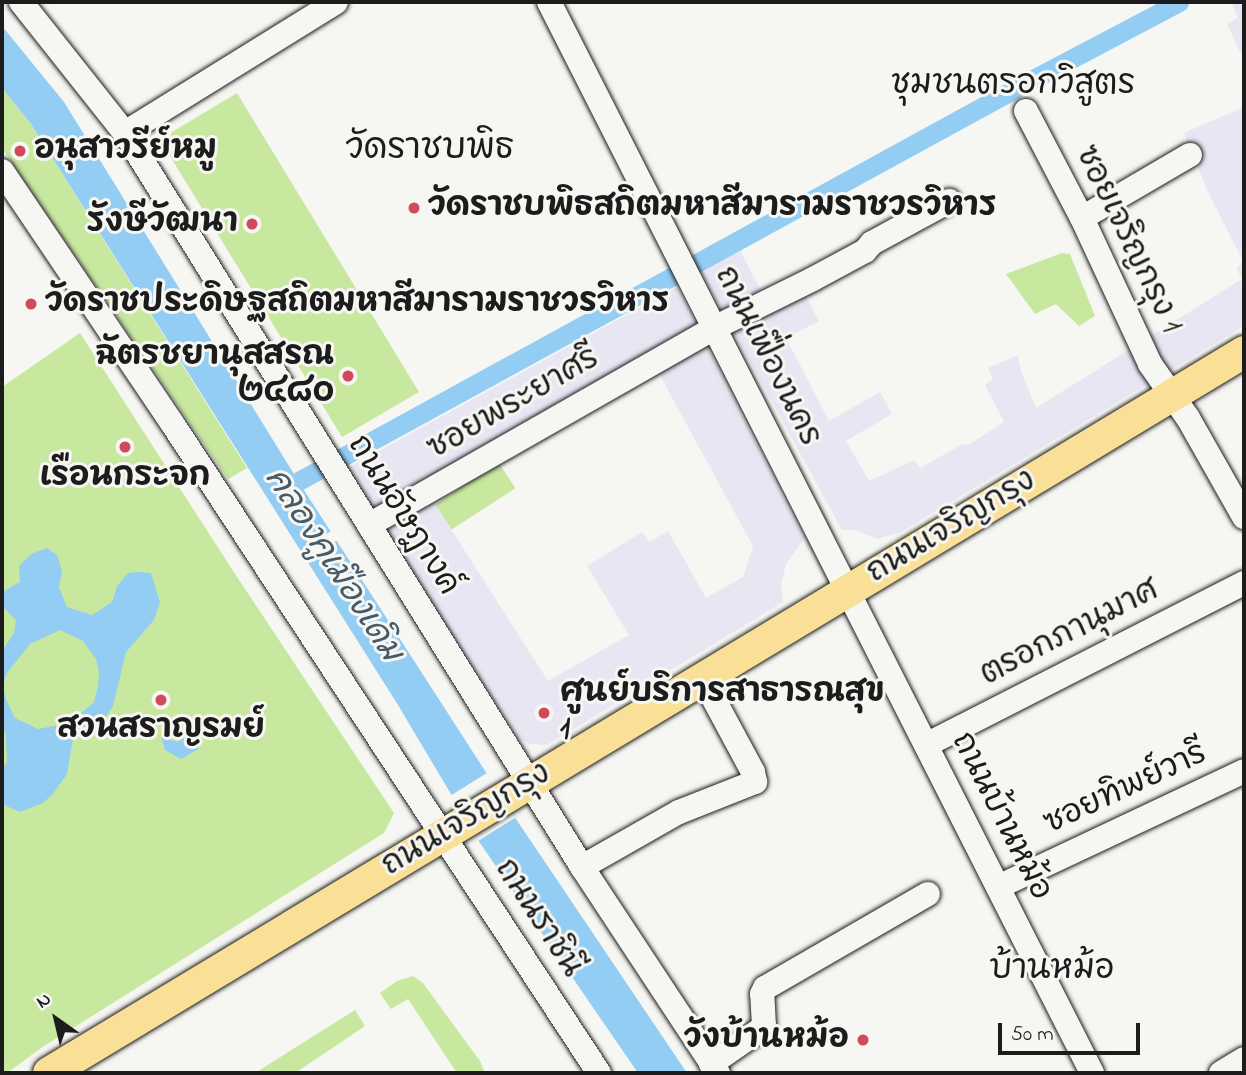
<!DOCTYPE html>
<html>
<head>
<meta charset="utf-8">
<style>
	body { margin:0 }
	#map { position:relative; width:1246px; height:1075px; overflow:hidden; background:#f6f6f2; font-family:"Indie Flower","Playpen Sans Thai",sans-serif }
	div>[style] { position:absolute }
	.built>* { inset:0; background:#e9e6f3 }
	.green>* { inset:0; background:#c8e79f; transform-origin:0 0 }
	.water>* { inset:0; background:#94cdf4 }
	.pier>* { inset:0; background:#f6f6f2; transform-origin:0 0 }
	.canal>* { height:19px; margin:-9.5px; padding:0 9.5px; transform-origin:9.5px; border-radius:9.5px; background:#94cdf4 }
	.roads { filter:drop-shadow(0 0 2px #1c1c1c) drop-shadow(0 0 2px #1c1c1c) }
	.minor>* { height:24px; margin:-12px; padding:0 12px; transform-origin:12px; border-radius:12px; background:#f6f6f2 }
	.major>* { height:32px; margin:-16px; padding:0 16px; transform-origin:16px; border-radius:16px; background:#fadf96 }
	.dots>* { width:19px; height:19px; translate:-50% -50%; box-sizing:border-box; border:4px solid #f6f6f2; border-radius:50% }
	span { translate:-50% -50%; white-space:nowrap; text-align:center; line-height:1.15; -webkit-text-stroke:6px #f6f6f2; paint-order:stroke }
	.poi-label { font-size:32px; color:#1c1c1c; font-weight:700 }
	.left { translate:0 -50%; text-align:left }
	.right { translate:-100% -50%; text-align:right }
	.street-label { font-size:32px; color:#1c1c1c }
	.neighbourhood-label { font-size:33px; color:#1c1c1c }
	.water-label { font-size:33px; color:#465a68; font-style:italic }
	.quarter-label { font-size:35px; color:#1c1c1c }
	.frame { position:absolute; inset:0; border:4px solid #1c1c1c; pointer-events:none }
	.north { position:absolute; left:21px; top:984px; width:70px; height:70px; -webkit-text-stroke:5px #f6f6f2; paint-order:stroke; rotate:326deg; font-size:19px; font-weight:700; line-height:28px; text-align:center; color:#1c1c1c }
	.north::after { content:''; display:block; margin:auto; width:24px; height:32px; background:#1c1c1c; clip-path:polygon(50% 0,100% 100%,50% 72%,0 100%) }
	.scale { position:absolute; left:998px; top:1023px; width:142px; height:32px; box-sizing:border-box; border:4px solid #1c1c1c; border-top:0; padding-left:9px; font-size:21px; line-height:24px; white-space:nowrap; color:#1c1c1c; -webkit-text-stroke:5px #f6f6f2; paint-order:stroke }
</style>
</head>
<body>
<div id="map">
	<div class="built">
		<div style="clip-path:polygon(1231px 2px,1244px 2px,1244px 51px,1240px 52px,1227px 24px,1238px 18px)"></div>
		<div style="clip-path:polygon(1244px 107px,1244px 326px,901px 532px,877px 539px,856px 530px,842px 530px,701px 272px,740px 250px,770px 308px,803px 291px,819px 321px,786px 338px,829px 421px,880px 392px,892px 414px,846px 441px,869px 481px,914px 460px,920px 468px,961px 445px,970px 444px,1004px 422px,985px 385px,993px 379px,988px 368px,1018px 355px,1021px 371px,1036px 408px,1242px 279px,1237px 269px,1243px 261px,1208px 192px,1184px 133px)"></div>
		<div style="clip-path:polygon(evenodd,677px 287px,804px 539px,786px 564px,781px 585px,783px 602px,547px 745px,531px 744px,519px 739px,346px 469px,677px 287px,658px 372px,753px 546px,743px 577px,706px 598px,668px 531px,649px 542px,642px 532px,587px 566px,629px 635px,548px 681px,433px 501px,658px 372px)"></div>
	</div>
	<div class="green">
		<div style="clip-path:polygon(2px 88px,31px 124px,247px 468px,228px 479px,2px 148px)"></div>
		<div style="clip-path:polygon(237px 93px,419px 392px,342px 437px,165px 148px,172px 132px)"></div>
		<div style="clip-path:polygon(1062px 253px,1070px 254px,1095px 316px,1079px 326px,1056px 304px,1035px 314px,1006px 274px)"></div>
		<div style="clip-path:polygon(80px 333px,235px 574px,394px 813px,384px 833px,41px 1048px,7px 1073px,2px 1073px,2px 387px)"></div>
		<div style="left:499px;top:463px;width:30px;height:76px;rotate:57deg"></div>
		<div style="clip-path:polygon(413px 976px,423px 983px,480px 1061px,485px 1073px,457px 1073px,408px 999px,391px 1009px,380px 993px,397px 981px)"></div>
		<div style="clip-path:polygon(355px 1010px,365px 1026px,295px 1073px,255px 1073px)"></div>
	</div>
	<div class="water">
		<div style="clip-path:polygon(2px 26px,64px 102px,302px 487px,518px 822px,687px 1073px,638px 1073px,480px 843px,398px 705px,31px 124px,2px 88px)"></div>
		<div style="clip-path:polygon(evenodd,47px 548px,57px 555px,62px 571px,59px 588px,67px 607px,92px 615px,112px 602px,117px 586px,128px 573px,138px 572px,151px 573px,160px 602px,154px 620px,126px 652px,113px 706px,99px 727px,73px 739px,67px 774px,52px 795px,43px 803px,20px 812px,2px 804px,2px 769px,7px 762px,6px 736px,2px 724px,2px 651px,14px 633px,16px 620px,2px 606px,2px 592px,20px 582px,19px 566px,31px 554px,47px 548px,60px 630px,83px 641px,96px 659px,99px 673px,98px 686px,94px 702px,70px 723px,38px 729px,15px 718px,5px 697px,3px 684px,7px 673px,30px 644px,60px 630px)"></div>
		<div style="clip-path:polygon(193px 730px,199px 749px,181px 759px,165px 750px,161px 737px,178px 742px)"></div>
	</div>
	<div class="pier">
		<div style="left:334px;top:529px;width:11px;height:44px;rotate:56deg"></div>
		<div style="left:490px;top:771px;width:53px;height:49px;rotate:58deg"></div>
	</div>
	<div class="canal">
		<div style="left:282px;top:490px;width:839px;rotate:-28.7deg"></div>
		<div style="left:1018px;top:87px;width:182px;rotate:-27.8deg"></div>
	</div>
	<div class="roads">
		<div class="minor">
			<div style="left:21px;top:2px;width:167px;rotate:51.6deg"></div>
			<div style="left:125px;top:133px;width:865px;rotate:58.09deg"></div>
			<div style="left:582px;top:867px;width:247px;rotate:56.6deg"></div>
			<div style="left:549px;top:2px;width:1201px;rotate:63.11deg"></div>
			<div style="left:1026px;top:111px;width:121px;rotate:62.4deg"></div>
			<div style="left:1082px;top:218px;width:161px;rotate:65deg"></div>
			<div style="left:1150px;top:364px;width:66px;rotate:54.9deg"></div>
			<div style="left:1188px;top:418px;width:114px;rotate:60.5deg"></div>
			<div style="left:125px;top:133px;width:248px;rotate:-31.8deg"></div>
			<div style="left:2px;top:171px;width:304px;rotate:56deg"></div>
			<div style="left:172px;top:423px;width:778px;rotate:56.7deg"></div>
			<div style="left:1082px;top:218px;width:125px;rotate:-30.3deg"></div>
			<div style="left:369px;top:525px;width:397px;rotate:-29.7deg"></div>
			<div style="left:714px;top:328px;width:110px;rotate:-26.3deg"></div>
			<div style="left:813px;top:279px;width:59px;rotate:-28.3deg"></div>
			<div style="left:865px;top:251px;width:11px;rotate:-49deg"></div>
			<div style="left:872px;top:243px;width:88px;rotate:-28.6deg"></div>
			<div style="left:926px;top:745px;width:357px;rotate:-27deg"></div>
			<div style="left:582px;top:867px;width:112px;rotate:-29.6deg"></div>
			<div style="left:679px;top:812px;width:82px;rotate:-21.5deg"></div>
			<div style="left:755px;top:782px;width:10px;rotate:-101deg"></div>
			<div style="left:753px;top:772px;width:106px;rotate:-118.3deg"></div>
			<div style="left:998px;top:887px;width:272px;rotate:-25.2deg"></div>
			<div style="left:711px;top:1064px;width:65px;rotate:-34.9deg"></div>
			<div style="left:764px;top:1027px;width:33px;rotate:-93deg"></div>
			<div style="left:762px;top:994px;width:7px;rotate:-63deg"></div>
			<div style="left:765px;top:988px;width:188px;rotate:-30deg"></div>
			<div style="left:1221px;top:1073px;width:27px;rotate:-31deg"></div>
		</div>
		<div class="major">
			<div style="left:49px;top:1073px;width:1396px;rotate:-31.1deg"></div>
		</div>
	</div>
	<div class="dots">
		<div style="left:20px;top:151px;background:#d1495b"></div>
		<div style="left:414px;top:208px;background:#d1495b"></div>
		<div style="left:252px;top:224px;background:#d1495b"></div>
		<div style="left:31px;top:304px;background:#d1495b"></div>
		<div style="left:348px;top:376px;background:#d1495b"></div>
		<div style="left:125px;top:447px;background:#d1495b"></div>
		<div style="left:161px;top:700px;background:#d1495b"></div>
		<div style="left:544px;top:713px;background:#d1495b"></div>
		<div style="left:863px;top:1040px;background:#d1495b"></div>
	</div>
	<div class="poi-label">
		<span class="left" style="left:34px;top:151px">อนุสาวรีย์หมู</span>
		<span class="left" style="left:428px;top:208px">วัดราชบพิธสถิตมหาสีมารามราชวรวิหาร</span>
		<span class="right" style="left:238px;top:224px">รังษีวัฒนา</span>
		<span class="left" style="left:45px;top:304px">วัดราชประดิษฐสถิตมหาสีมารามราชวรวิหาร</span>
		<span class="right" style="left:334px;top:376px">ฉัตรชยานุสสรณ<br>๒๔๘๐</span>
		<span style="left:125px;top:478px">เรือนกระจก</span>
		<span class="left" style="left:560px;top:713px">ศูนย์บริการสาธารณสุข<br>1</span>
		<span style="left:161px;top:730px">สวนสราญรมย์</span>
		<span class="right" style="left:849px;top:1040px">วังบ้านหม้อ</span>
	</div>
	<div class="street-label">
		<span style="left:1127px;top:240px;rotate:64deg">ซอยเจริญกรุง 1</span>
		<span style="left:766px;top:357px;rotate:63deg">ถนนเฟื่องนคร</span>
		<span style="left:514px;top:405px;rotate:-30deg">ซอยพระยาศรี</span>
		<span style="left:402px;top:516px;rotate:58deg">ถนนอัษฎางค์</span>
		<span style="left:952px;top:528px;rotate:-31deg">ถนนเจริญกรุง</span>
		<span style="left:1070px;top:634px;rotate:-27deg">ตรอกภานุมาศ</span>
		<span style="left:1126px;top:790px;rotate:-25deg">ซอยทิพย์วารี</span>
		<span style="left:1000px;top:817px;rotate:63deg">ถนนบ้านหม้อ</span>
		<span style="left:467px;top:821px;rotate:-31deg">ถนนเจริญกรุง</span>
		<span style="left:537px;top:919px;rotate:57deg">ถนนราชินี</span>
	</div>
	<div class="neighbourhood-label">
		<span style="left:1013px;top:86px">ชุมชนตรอกวิสูตร</span>
		<span style="left:1052px;top:971px">บ้านหม้อ</span>
	</div>
	<div class="water-label">
		<span style="left:332px;top:566px;rotate:57deg">คลองคูเมืองเดิม</span>
	</div>
	<div class="quarter-label">
		<span style="left:430px;top:150px">วัดราชบพิธ</span>
	</div>
	<div class="frame"></div>
	<div class="north">N</div>
	<div class="scale">50 m</div>
</div>
</body>
</html>
